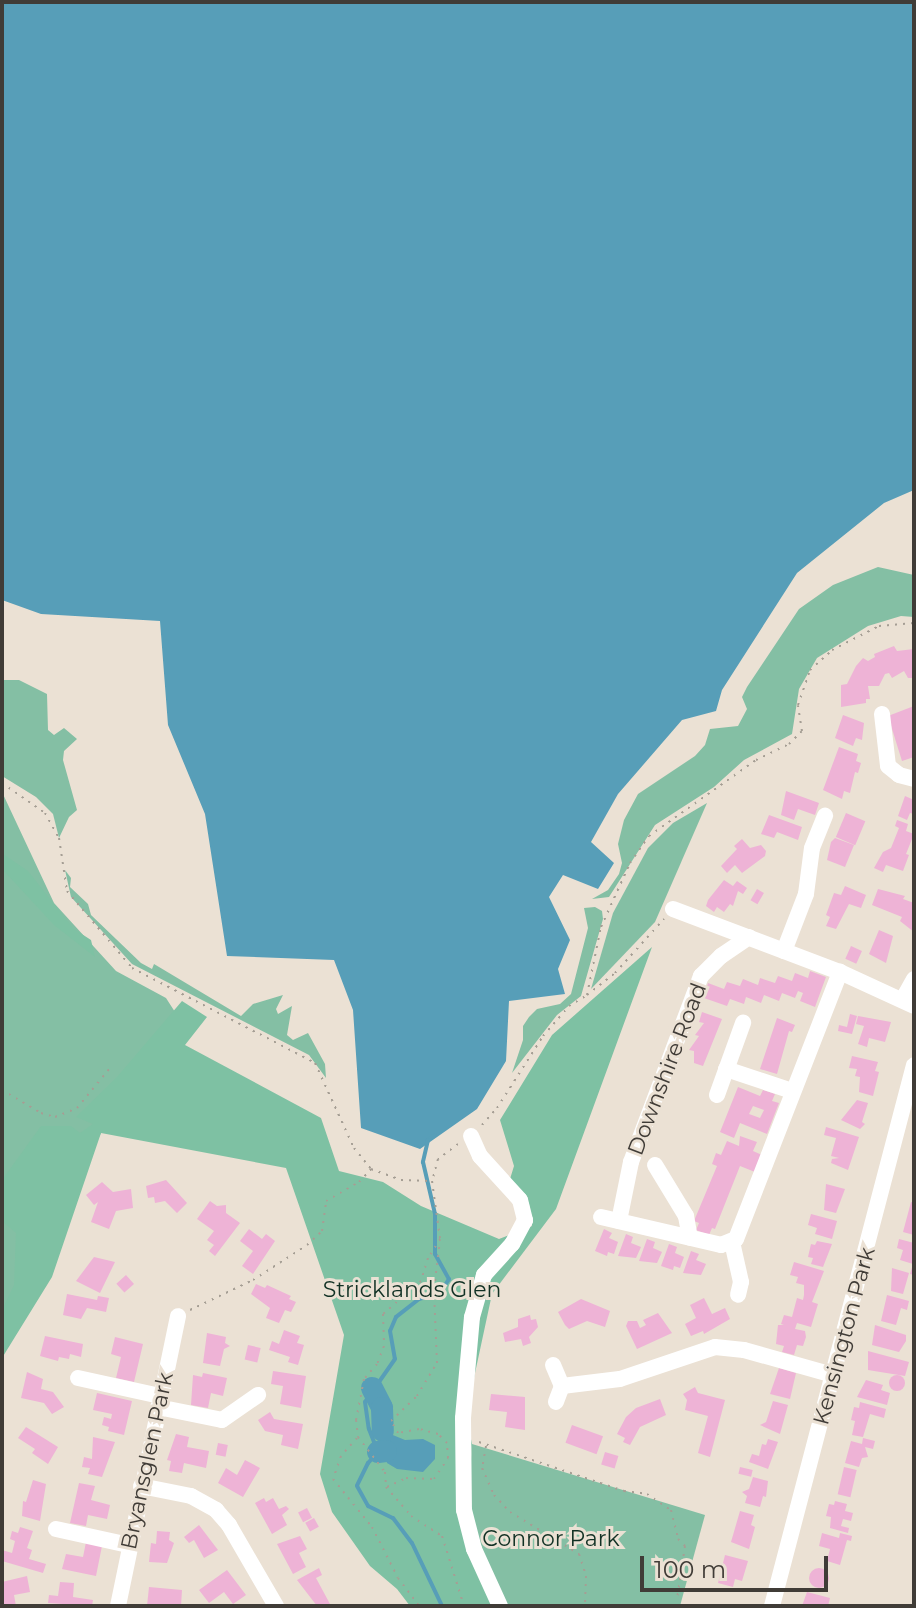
<!DOCTYPE html>
<html>
<head>
<meta charset="utf-8">
<style>
	body { margin:0 }
	#map { position:relative; width:916px; height:1608px; overflow:hidden; background:#ebe1d4; font-family:Montserrat,sans-serif }
	div>[style] { position:absolute }
	.green>* { inset:0; background:#84bfa4 }
	.forest>* { inset:0; background:#7ec1a3 }
	.water>* { inset:0; background:#579eb8 }
	.stream>* { height:4px; margin:-2px; padding:0 2px; transform-origin:2px; border-radius:2px; background:#579eb8 }
	.river>* { height:22px; margin:-11px; padding:0 11px; transform-origin:11px; border-radius:11px; background:#579eb8 }
	.building>* { inset:0; background:#eeb3d6; transform-origin:0 0 }
	.round { border-radius:50% }
	.path>* { height:2px; margin-top:-1px; transform-origin:0; background:repeating-linear-gradient(90deg,#a59e94 0 2px,transparent 0 8px) }
	.minor>* { height:16px; margin:-8px; padding:0 8px; transform-origin:8px; border-radius:8px; background:#fff }
	span { translate:-50% -50%; white-space:nowrap; text-align:center; line-height:1.15; -webkit-text-stroke:6px #ebe1d4; paint-order:stroke }
	.street-label { font-size:22px; color:#403c37 }
	.park-label { font-size:22px; color:#113124 }
	.frame { position:absolute; inset:0; border:4px solid #403c37; pointer-events:none }
	.scale { position:absolute; left:640px; top:1556px; width:188px; height:36px; box-sizing:border-box; border:4px solid #403c37; border-top:0; padding-left:10px; font-size:24px; line-height:28px; white-space:nowrap; color:#403c37; -webkit-text-stroke:6px #ebe1d4; paint-order:stroke }
</style>
</head>
<body>
<div id="map">
	<div class="green">
		<div style="clip-path:polygon(878px 567px,914px 575px,914px 617px,901px 616px,868px 626px,817px 658px,799px 689px,792px 734px,744px 760px,714px 787px,655px 825px,609px 897px,592px 899px,608px 890px,619px 874px,622px 863px,618px 844px,624px 820px,638px 794px,695px 756px,705px 745px,710px 729px,738px 726px,747px 709px,742px 697px,747px 687px,799px 609px,833px 585px)"></div>
		<div style="clip-path:polygon(2px 680px,19px 680px,47px 694px,48px 730px,54px 735px,64px 728px,77px 739px,64px 751px,63px 760px,77px 810px,69px 817px,59px 838px,53px 814px,36px 797px,2px 776px)"></div>
		<div style="clip-path:polygon(2px 792px,54px 903px,116px 971px,166px 998px,175px 1012px,101px 1133px,2px 1332px)"></div>
		<div style="clip-path:polygon(707px 803px,655px 922px,591px 989px,613px 913px,648px 848px,673px 823px)"></div>
		<div style="clip-path:polygon(65px 870px,71px 878px,70px 887px,88px 904px,91px 915px,141px 963px,152px 969px,154px 964px,241px 1016px,253px 1004px,283px 995px,276px 1009px,278px 1014px,292px 1006px,287px 1035px,293px 1040px,308px 1033px,325px 1064px,326px 1078px,309px 1055px,132px 964px,71px 897px)"></div>
		<div style="clip-path:polygon(595px 907px,602px 911px,603px 919px,581px 996px,557px 1015px,512px 1073px,523px 1040px,523px 1026px,529px 1017px,537px 1009px,560px 1004px,571px 994px,588px 928px,584px 908px)"></div>
		<div style="clip-path:polygon(472px 1444px,705px 1515px,680px 1606px,507px 1606px,480px 1546px,474px 1521px,469px 1490px)"></div>
	</div>
	<div class="forest">
		<div style="clip-path:polygon(3px 854px,28px 871px,74px 929px,91px 940px,95px 957px,54px 925px,3px 870px)"></div>
		<div style="clip-path:polygon(652px 947px,556px 1209px,492px 1294px,466px 1415px,472px 1444px,469px 1490px,480px 1546px,507px 1606px,410px 1606px,397px 1589px,370px 1566px,332px 1512px,320px 1474px,344px 1335px,286px 1168px,101px 1133px,52px 1277px,2px 1358px,2px 1310px,14px 1285px,16px 1233px,2px 1221px,2px 1180px,41px 1126px,71px 1126px,80px 1133px,93px 1124px,76px 1117px,117px 1077px,182px 1001px,207px 1017px,185px 1045px,321px 1118px,339px 1171px,383px 1182px,421px 1206px,499px 1239px,532px 1226px,529px 1204px,510px 1179px,514px 1166px,500px 1120px,552px 1035px)"></div>
	</div>
	<div class="water">
		<div style="clip-path:polygon(2px 2px,914px 2px,914px 490px,884px 503px,797px 573px,722px 690px,716px 711px,682px 720px,618px 794px,591px 842px,614px 863px,598px 889px,563px 875px,549px 897px,570px 940px,558px 969px,565px 994px,509px 1001px,506px 1061px,477px 1109px,420px 1149px,361px 1128px,353px 1010px,334px 960px,227px 956px,205px 814px,168px 725px,160px 621px,41px 614px,2px 600px)"></div>
		<div style="clip-path:polygon(383px 1431px,405px 1440px,423px 1439px,435px 1445px,435px 1459px,423px 1472px,397px 1469px,387px 1463px)"></div>
	</div>
	<div class="stream">
		<div style="left:435px;top:1135px;width:9px;rotate:144deg"></div>
		<div style="left:428px;top:1140px;width:23px;rotate:103deg"></div>
		<div style="left:423px;top:1162px;width:53px;rotate:77deg"></div>
		<div style="left:435px;top:1214px;width:40px;rotate:90deg"></div>
		<div style="left:435px;top:1254px;width:29px;rotate:61deg"></div>
		<div style="left:449px;top:1279px;width:17px;rotate:123deg"></div>
		<div style="left:440px;top:1293px;width:22px;rotate:164deg"></div>
		<div style="left:419px;top:1299px;width:29px;rotate:142deg"></div>
		<div style="left:396px;top:1317px;width:15px;rotate:113deg"></div>
		<div style="left:390px;top:1331px;width:28px;rotate:80deg"></div>
		<div style="left:395px;top:1359px;width:52px;rotate:124.9deg"></div>
		<div style="left:365px;top:1402px;width:27px;rotate:82deg"></div>
		<div style="left:369px;top:1429px;width:25px;rotate:69deg"></div>
		<div style="left:378px;top:1452px;width:15px;rotate:132deg"></div>
		<div style="left:368px;top:1463px;width:25px;rotate:116deg"></div>
		<div style="left:357px;top:1486px;width:23px;rotate:61deg"></div>
		<div style="left:368px;top:1506px;width:28px;rotate:26deg"></div>
		<div style="left:393px;top:1518px;width:31px;rotate:53deg"></div>
		<div style="left:412px;top:1543px;width:70px;rotate:64.5deg"></div>
	</div>
	<div class="river">
		<div style="left:372px;top:1388px;width:22px;rotate:63deg"></div>
		<div style="left:382px;top:1408px;width:23px;rotate:88deg"></div>
		<div style="left:378px;top:1452px;width:8px;rotate:-7deg"></div>
	</div>
	<div class="building">
		<div style="clip-path:polygon(894px 646px,897px 651px,914px 649px,914px 678px,908px 678px,904px 671px,892px 678px,889px 673px,885px 674px,879px 686px,868px 686px,870px 699px,866px 699px,866px 703px,841px 707px,841px 685px,847px 684px,856px 666px,863px 658px,868px 661px,875px 657px,874px 654px)"></div>
		<div style="clip-path:polygon(914px 706px,914px 757px,902px 761px,888px 716px)"></div>
		<div style="clip-path:polygon(843px 715px,864px 723px,862px 740px,856px 738px,853px 746px,835px 738px)"></div>
		<div style="clip-path:polygon(839px 747px,858px 754px,856px 761px,861px 763px,858px 773px,855px 772px,850px 793px,844px 791px,842px 799px,823px 790px)"></div>
		<div style="clip-path:polygon(786px 791px,819px 803px,815px 815px,798px 809px,794px 820px,781px 815px)"></div>
		<div style="clip-path:polygon(905px 796px,914px 800px,914px 814px,910px 813px,907px 820px,898px 816px)"></div>
		<div style="left:846px;top:813px;width:21px;height:26px;rotate:23deg"></div>
		<div style="clip-path:polygon(769px 815px,802px 827px,798px 840px,777px 832px,774px 838px,761px 834px)"></div>
		<div style="clip-path:polygon(897px 820px,908px 824px,906px 831px,914px 834px,906px 854px,909px 855px,903px 871px,886px 865px,883px 872px,874px 868px,883px 852px,891px 848px,899px 828px,895px 826px)"></div>
		<div style="clip-path:polygon(835px 838px,854px 845px,845px 867px,827px 860px,831px 842px)"></div>
		<div style="clip-path:polygon(742px 839px,750px 848px,761px 845px,766px 851px,765px 856px,742px 873px,735px 865px,727px 873px,721px 866px,737px 849px,734px 846px)"></div>
		<div style="clip-path:polygon(724px 880px,733px 886px,737px 881px,747px 888px,743px 894px,738px 891px,733px 906px,730px 904px,724px 912px,717px 907px,714px 912px,706px 906px,708px 900px)"></div>
		<div style="clip-path:polygon(845px 886px,866px 895px,861px 908px,849px 904px,836px 929px,826px 926px,830px 917px,826px 915px,834px 893px,841px 895px)"></div>
		<div style="left:757px;top:889px;width:8px;height:13px;rotate:30deg"></div>
		<div style="clip-path:polygon(878px 889px,905px 896px,903px 899px,914px 903px,914px 932px,900px 921px,902px 917px,872px 905px)"></div>
		<div style="clip-path:polygon(879px 930px,893px 936px,886px 963px,869px 954px)"></div>
		<div style="left:851px;top:946px;width:12px;height:14px;rotate:24deg"></div>
		<div style="clip-path:polygon(810px 971px,826px 977px,815px 1007px,800px 1001px,803px 993px,798px 991px,795px 998px,782px 993px,779px 1001px,764px 995px,761px 1003px,746px 997px,744px 1004px,730px 999px,727px 1006px,704px 998px,708px 983px,724px 989px,727px 982px,740px 986px,743px 979px,758px 985px,760px 978px,775px 983px,778px 976px,792px 981px,795px 973px,808px 978px)"></div>
		<div style="clip-path:polygon(702px 1012px,722px 1019px,703px 1066px,694px 1063px,694px 1051px,689px 1050px,699px 1036px,695px 1035px,704px 1023px,699px 1022px)"></div>
		<div style="clip-path:polygon(850px 1014px,857px 1016px,852px 1034px,838px 1031px,839px 1025px,847px 1027px)"></div>
		<div style="clip-path:polygon(858px 1016px,891px 1022px,885px 1042px,869px 1038px,867px 1047px,858px 1044px,864px 1026px,856px 1024px)"></div>
		<div style="clip-path:polygon(777px 1018px,795px 1025px,792px 1032px,789px 1031px,777px 1074px,760px 1069px)"></div>
		<div style="clip-path:polygon(852px 1056px,878px 1062px,875px 1071px,879px 1072px,873px 1096px,859px 1092px,860px 1077px,855px 1076px,857px 1069px,849px 1068px)"></div>
		<div style="clip-path:polygon(evenodd,738px 1087px,760px 1096px,763px 1090px,775px 1094px,772px 1101px,779px 1103px,767px 1134px,740px 1123px,734px 1138px,720px 1132px,738px 1087px,753px 1106px,764px 1110px,760px 1118px,749px 1114px,753px 1106px)"></div>
		<div style="clip-path:polygon(857px 1100px,868px 1103px,862px 1122px,865px 1124px,860px 1129px,841px 1120px)"></div>
		<div style="clip-path:polygon(826px 1127px,859px 1137px,848px 1170px,831px 1163px,832px 1159px,839px 1158px,831px 1156px,836px 1138px,824px 1135px)"></div>
		<div style="clip-path:polygon(740px 1136px,757px 1142px,753px 1151px,762px 1155px,755px 1172px,740px 1166px,715px 1229px,712px 1228px,709px 1235px,696px 1230px,699px 1223px,694px 1221px,717px 1166px,712px 1164px,716px 1153px,721px 1155px,727px 1141px,739px 1146px)"></div>
		<div style="clip-path:polygon(166px 1180px,187px 1203px,177px 1213px,165px 1201px,155px 1203px,154px 1197px,148px 1198px,146px 1186px)"></div>
		<div style="clip-path:polygon(102px 1182px,113px 1192px,131px 1189px,133px 1208px,116px 1211px,109px 1229px,91px 1222px,98px 1202px,94px 1205px,86px 1195px)"></div>
		<div style="clip-path:polygon(826px 1184px,845px 1189px,836px 1213px,824px 1210px)"></div>
		<div style="clip-path:polygon(210px 1201px,217px 1206px,226px 1205px,226px 1213px,240px 1223px,215px 1256px,209px 1251px,214px 1245px,207px 1240px,214px 1231px,197px 1219px)"></div>
		<div style="clip-path:polygon(911px 1202px,914px 1203px,914px 1235px,903px 1232px)"></div>
		<div style="clip-path:polygon(811px 1214px,837px 1221px,832px 1239px,815px 1234px,817px 1228px,808px 1225px)"></div>
		<div style="clip-path:polygon(249px 1229px,262px 1239px,266px 1234px,275px 1241px,253px 1274px,242px 1266px,253px 1251px,240px 1241px)"></div>
		<div style="clip-path:polygon(604px 1229px,612px 1233px,609px 1238px,618px 1242px,614px 1254px,608px 1252px,607px 1256px,595px 1251px)"></div>
		<div style="clip-path:polygon(626px 1234px,633px 1237px,631px 1243px,641px 1247px,636px 1258px,618px 1256px)"></div>
		<div style="clip-path:polygon(647px 1239px,655px 1242px,653px 1248px,662px 1252px,657px 1263px,639px 1261px)"></div>
		<div style="clip-path:polygon(899px 1239px,914px 1243px,914px 1275px,910px 1274px,913px 1264px,900px 1260px,903px 1250px,897px 1248px)"></div>
		<div style="clip-path:polygon(817px 1241px,832px 1244px,823px 1267px,811px 1264px,813px 1258px,808px 1257px,811px 1244px,815px 1245px)"></div>
		<div style="clip-path:polygon(669px 1244px,677px 1247px,675px 1253px,684px 1257px,680px 1268px,674px 1266px,673px 1270px,661px 1266px)"></div>
		<div style="clip-path:polygon(691px 1251px,699px 1254px,696px 1260px,706px 1264px,701px 1275px,683px 1273px)"></div>
		<div style="clip-path:polygon(94px 1257px,115px 1262px,100px 1293px,76px 1281px)"></div>
		<div style="clip-path:polygon(794px 1262px,824px 1271px,812px 1302px,818px 1304px,811px 1327px,797px 1323px,795px 1329px,805px 1331px,806px 1337px,803px 1346px,797px 1345px,794px 1355px,782px 1352px,784px 1346px,776px 1344px,778px 1325px,784px 1325px,781px 1324px,784px 1315px,792px 1317px,797px 1298px,803px 1300px,804px 1295px,804px 1285px,796px 1283px,798px 1277px,790px 1275px)"></div>
		<div style="clip-path:polygon(892px 1268px,909px 1273px,903px 1294px,891px 1291px)"></div>
		<div style="left:126px;top:1275px;width:12px;height:13px;rotate:48deg"></div>
		<div style="clip-path:polygon(256px 1284px,265px 1288px,267px 1285px,291px 1296px,289px 1299px,296px 1302px,291px 1312px,285px 1310px,279px 1323px,266px 1318px,270px 1308px,251px 1294px)"></div>
		<div style="clip-path:polygon(67px 1294px,97px 1300px,98px 1296px,109px 1298px,106px 1312px,87px 1308px,81px 1319px,63px 1315px)"></div>
		<div style="clip-path:polygon(887px 1295px,909px 1301px,907px 1310px,901px 1308px,896px 1325px,881px 1321px)"></div>
		<div style="clip-path:polygon(704px 1298px,712px 1314px,725px 1308px,730px 1319px,704px 1334px,703px 1331px,691px 1336px,685px 1324px,696px 1318px,690px 1305px)"></div>
		<div style="clip-path:polygon(581px 1299px,610px 1311px,605px 1327px,587px 1321px,569px 1329px,565px 1325px,558px 1312px)"></div>
		<div style="clip-path:polygon(658px 1313px,672px 1333px,637px 1349px,626px 1326px,628px 1321px,637px 1321px,640px 1328px,646px 1325px,643px 1320px)"></div>
		<div style="clip-path:polygon(530px 1315px,531px 1320px,536px 1319px,538px 1327px,529px 1337px,531px 1343px,523px 1346px,521px 1339px,505px 1342px,503px 1333px,518px 1327px,518px 1319px)"></div>
		<div style="clip-path:polygon(875px 1325px,906px 1335px,906px 1341px,899px 1352px,872px 1345px)"></div>
		<div style="clip-path:polygon(284px 1330px,300px 1336px,297px 1343px,304px 1345px,298px 1365px,288px 1362px,290px 1357px,269px 1350px,272px 1341px,279px 1344px)"></div>
		<div style="clip-path:polygon(207px 1333px,226px 1337px,225px 1343px,230px 1346px,224px 1349px,220px 1366px,203px 1363px)"></div>
		<div style="clip-path:polygon(45px 1336px,83px 1344px,81px 1357px,70px 1354px,69px 1359px,59px 1357px,58px 1361px,40px 1356px)"></div>
		<div style="clip-path:polygon(115px 1337px,143px 1344px,134px 1382px,116px 1378px,121px 1357px,111px 1354px)"></div>
		<div style="left:248px;top:1345px;width:13px;height:15px;rotate:13deg"></div>
		<div style="clip-path:polygon(868px 1351px,909px 1362px,905px 1376px,868px 1370px)"></div>
		<div style="clip-path:polygon(779px 1368px,796px 1373px,790px 1399px,770px 1394px)"></div>
		<div style="clip-path:polygon(273px 1371px,306px 1376px,301px 1408px,280px 1404px,283px 1386px,271px 1384px)"></div>
		<div style="clip-path:polygon(27px 1372px,43px 1379px,41px 1389px,53px 1392px,64px 1407px,52px 1414px,44px 1403px,21px 1398px)"></div>
		<div style="clip-path:polygon(203px 1373px,227px 1378px,223px 1396px,211px 1393px,208px 1408px,191px 1405px,193px 1375px,202px 1377px)"></div>
		<div class="round" style="left:889px;top:1375px;width:16px;height:16px"></div>
		<div style="clip-path:polygon(866px 1380px,883px 1385px,881px 1390px,890px 1393px,887px 1405px,857px 1397px)"></div>
		<div style="clip-path:polygon(695px 1387px,698px 1393px,725px 1400px,710px 1457px,698px 1453px,708px 1416px,685px 1410px,687px 1400px,683px 1394px)"></div>
		<div style="clip-path:polygon(97px 1393px,132px 1401px,124px 1435px,108px 1431px,109px 1427px,102px 1425px,104px 1417px,111px 1419px,112px 1414px,93px 1410px)"></div>
		<div style="clip-path:polygon(491px 1394px,525px 1397px,525px 1430px,505px 1427px,507px 1412px,489px 1410px)"></div>
		<div style="clip-path:polygon(660px 1399px,666px 1415px,640px 1427px,630px 1445px,623px 1442px,625px 1438px,617px 1434px,626px 1417px,636px 1408px)"></div>
		<div style="clip-path:polygon(773px 1401px,788px 1405px,780px 1434px,760px 1425px,766px 1422px)"></div>
		<div style="clip-path:polygon(860px 1402px,886px 1409px,884px 1418px,870px 1414px,863px 1437px,852px 1435px,855px 1421px,851px 1420px,854px 1407px,859px 1408px)"></div>
		<div style="clip-path:polygon(270px 1412px,274px 1419px,303px 1424px,298px 1449px,281px 1445px,283px 1435px,265px 1431px,258px 1420px)"></div>
		<div style="left:572px;top:1425px;width:33px;height:19px;rotate:20deg"></div>
		<div style="clip-path:polygon(26px 1427px,58px 1447px,48px 1464px,32px 1453px,35px 1449px,18px 1438px)"></div>
		<div style="clip-path:polygon(176px 1434px,189px 1437px,187px 1447px,209px 1451px,206px 1468px,184px 1463px,182px 1473px,169px 1471px,171px 1461px,167px 1460px)"></div>
		<div style="clip-path:polygon(93px 1437px,115px 1442px,102px 1477px,88px 1474px,90px 1468px,82px 1467px,84px 1457px,92px 1459px)"></div>
		<div style="clip-path:polygon(863px 1438px,875px 1441px,873px 1449px,865px 1447px,868px 1457px,862px 1458px,859px 1467px,845px 1463px,851px 1441px,862px 1444px)"></div>
		<div style="clip-path:polygon(768px 1439px,778px 1442px,768px 1469px,749px 1462px,752px 1454px,759px 1456px,762px 1444px,766px 1445px)"></div>
		<div style="left:218px;top:1443px;width:10px;height:12px;rotate:11deg"></div>
		<div style="left:605px;top:1452px;width:14px;height:13px;rotate:17deg"></div>
		<div style="clip-path:polygon(245px 1460px,260px 1468px,243px 1497px,218px 1483px,226px 1468px,237px 1475px)"></div>
		<div style="left:740px;top:1467px;width:13px;height:7px;rotate:13deg"></div>
		<div style="left:844px;top:1467px;width:13px;height:28px;rotate:13deg"></div>
		<div style="clip-path:polygon(753px 1477px,768px 1481px,766px 1497px,763px 1496px,760px 1507px,745px 1503px,747px 1496px,742px 1492px,749px 1489px)"></div>
		<div style="clip-path:polygon(33px 1480px,46px 1484px,40px 1521px,22px 1516px,23px 1501px,26px 1502px)"></div>
		<div style="clip-path:polygon(79px 1483px,95px 1486px,91px 1500px,110px 1505px,107px 1519px,88px 1515px,86px 1526px,70px 1523px)"></div>
		<div style="clip-path:polygon(264px 1498px,266px 1502px,273px 1498px,279px 1509px,286px 1506px,289px 1509px,282px 1515px,287px 1525px,272px 1534px,255px 1503px)"></div>
		<div style="clip-path:polygon(835px 1501px,847px 1504px,845px 1511px,853px 1513px,851px 1521px,843px 1519px,841px 1526px,849px 1528px,848px 1533px,830px 1528px,831px 1517px,826px 1516px,829px 1504px,834px 1505px)"></div>
		<div style="left:307px;top:1508px;width:11px;height:10px;rotate:63deg"></div>
		<div style="clip-path:polygon(740px 1511px,754px 1515px,751px 1525px,755px 1527px,749px 1549px,731px 1542px)"></div>
		<div style="left:314px;top:1518px;width:10px;height:10px;rotate:61deg"></div>
		<div style="clip-path:polygon(199px 1525px,218px 1550px,204px 1558px,194px 1540px,189px 1543px,184px 1537px)"></div>
		<div style="clip-path:polygon(20px 1527px,33px 1531px,27px 1548px,32px 1550px,29px 1559px,46px 1564px,43px 1573px,2px 1561px,2px 1550px,12px 1553px,15px 1541px,10px 1539px,12px 1531px,18px 1533px)"></div>
		<div style="clip-path:polygon(157px 1531px,170px 1532px,169px 1540px,174px 1543px,167px 1563px,149px 1562px,151px 1543px,156px 1544px)"></div>
		<div style="clip-path:polygon(822px 1533px,839px 1538px,840px 1533px,852px 1536px,851px 1541px,847px 1540px,840px 1565px,827px 1561px,830px 1549px,819px 1546px)"></div>
		<div style="clip-path:polygon(300px 1536px,307px 1549px,299px 1553px,306px 1567px,293px 1574px,277px 1544px)"></div>
		<div style="clip-path:polygon(86px 1542px,102px 1546px,96px 1576px,62px 1569px,66px 1554px,83px 1557px)"></div>
		<div style="clip-path:polygon(725px 1555px,748px 1561px,742px 1581px,735px 1579px,733px 1587px,718px 1583px)"></div>
		<div class="round" style="left:809px;top:1568px;width:20px;height:20px"></div>
		<div style="clip-path:polygon(319px 1568px,322px 1575px,316px 1578px,330px 1604px,327px 1606px,317px 1606px,297px 1580px)"></div>
		<div style="clip-path:polygon(227px 1570px,246px 1595px,233px 1604px,224px 1592px,209px 1603px,199px 1590px)"></div>
		<div style="clip-path:polygon(27px 1576px,30px 1592px,14px 1595px,16px 1606px,2px 1606px,2px 1582px)"></div>
		<div style="clip-path:polygon(60px 1582px,74px 1583px,73px 1597px,93px 1600px,92px 1606px,48px 1603px,49px 1595px,58px 1596px)"></div>
		<div style="clip-path:polygon(149px 1587px,182px 1590px,181px 1606px,147px 1606px)"></div>
		<div style="clip-path:polygon(807px 1592px,830px 1598px,828px 1606px,802px 1606px)"></div>
	</div>
	<div class="path">
		<div style="left:2px;top:783px;width:52px;rotate:34.9deg"></div>
		<div style="left:45px;top:813px;width:29px;rotate:61deg"></div>
		<div style="left:59px;top:838px;width:54px;rotate:81.4deg"></div>
		<div style="left:67px;top:891px;width:101px;rotate:49.8deg"></div>
		<div style="left:132px;top:968px;width:206px;rotate:27.4deg"></div>
		<div style="left:315px;top:1063px;width:94px;rotate:65.4deg"></div>
		<div style="left:354px;top:1148px;width:27px;rotate:51deg"></div>
		<div style="left:371px;top:1169px;width:32px;rotate:20deg"></div>
		<div style="left:401px;top:1180px;width:31px;rotate:2deg"></div>
		<div style="left:2px;top:952px;width:4px"></div>
		<div style="left:587px;top:995px;width:36px;rotate:-38deg"></div>
		<div style="left:615px;top:973px;width:73px;rotate:-47.8deg"></div>
		<div style="left:2px;top:1090px;width:45px;rotate:30.5deg"></div>
		<div style="left:41px;top:1113px;width:15px;rotate:16deg"></div>
		<div style="left:55px;top:1117px;width:24px;rotate:-22deg"></div>
		<div style="left:77px;top:1108px;width:52px;rotate:-50.5deg"></div>
		<div style="left:482px;top:1125px;width:23px;rotate:-49deg"></div>
		<div style="left:497px;top:1108px;width:85px;rotate:-57.4deg"></div>
		<div style="left:543px;top:1036px;width:40px;rotate:-49deg"></div>
		<div style="left:569px;top:1006px;width:21px;rotate:-31deg"></div>
		<div style="left:587px;top:995px;width:69px;rotate:-78.4deg"></div>
		<div style="left:601px;top:927px;width:70px;rotate:-65.6deg"></div>
		<div style="left:630px;top:863px;width:33px;rotate:-55deg"></div>
		<div style="left:649px;top:836px;width:131px;rotate:-35.4deg"></div>
		<div style="left:756px;top:760px;width:37px;rotate:-26deg"></div>
		<div style="left:789px;top:744px;width:18px;rotate:-45deg"></div>
		<div style="left:802px;top:731px;width:26px;rotate:-99deg"></div>
		<div style="left:798px;top:705px;width:37px;rotate:-71deg"></div>
		<div style="left:810px;top:670px;width:30px;rotate:-42deg"></div>
		<div style="left:832px;top:650px;width:53px;rotate:-27.1deg"></div>
		<div style="left:879px;top:626px;width:35px;rotate:-5deg"></div>
		<div style="left:458px;top:1144px;width:25px;rotate:143deg"></div>
		<div style="left:438px;top:1159px;width:23px;rotate:105deg"></div>
		<div style="left:432px;top:1181px;width:59px;rotate:82.1deg"></div>
		<div style="left:440px;top:1239px;width:22px;rotate:122deg"></div>
		<div style="left:428px;top:1258px;width:24px;rotate:107deg"></div>
		<div style="left:421px;top:1281px;width:50px;rotate:139deg"></div>
		<div style="left:383px;top:1314px;width:32px;rotate:88deg"></div>
		<div style="left:384px;top:1346px;width:19px;rotate:111deg"></div>
		<div style="left:377px;top:1364px;width:20px;rotate:131deg"></div>
		<div style="left:364px;top:1379px;width:42px;rotate:101deg"></div>
		<div style="left:356px;top:1420px;width:17px;rotate:83deg"></div>
		<div style="left:358px;top:1437px;width:44px;rotate:52.4deg"></div>
		<div style="left:385px;top:1472px;width:15px;rotate:86deg"></div>
		<div style="left:386px;top:1487px;width:38px;rotate:49deg"></div>
		<div style="left:411px;top:1516px;width:37px;rotate:33deg"></div>
		<div style="left:442px;top:1536px;width:73px;rotate:72.6deg"></div>
		<div style="left:434px;top:1289px;width:49px;rotate:-83deg"></div>
		<div style="left:190px;top:1310px;width:70px;rotate:-25.5deg"></div>
		<div style="left:253px;top:1280px;width:64px;rotate:-32.9deg"></div>
		<div style="left:307px;top:1245px;width:21px;rotate:-43deg"></div>
		<div style="left:322px;top:1231px;width:30px;rotate:-82deg"></div>
		<div style="left:326px;top:1201px;width:38px;rotate:-30deg"></div>
		<div style="left:359px;top:1182px;width:18px;rotate:-47deg"></div>
		<div style="left:357px;top:1438px;width:24px;rotate:132deg"></div>
		<div style="left:341px;top:1456px;width:24px;rotate:109deg"></div>
		<div style="left:333px;top:1479px;width:62px;rotate:50.9deg"></div>
		<div style="left:372px;top:1527px;width:57px;rotate:63deg"></div>
		<div style="left:398px;top:1578px;width:35px;rotate:53deg"></div>
		<div style="left:479px;top:1442px;width:153px;rotate:18.7deg"></div>
		<div style="left:624px;top:1491px;width:23px;rotate:7deg"></div>
		<div style="left:647px;top:1494px;width:29px;rotate:34deg"></div>
		<div style="left:671px;top:1510px;width:30px;rotate:76deg"></div>
		<div style="left:678px;top:1539px;width:10px;rotate:45deg"></div>
		<div style="left:685px;top:1546px;width:54px;rotate:98.6deg"></div>
		<div style="left:486px;top:1446px;width:22px;rotate:100deg"></div>
		<div style="left:482px;top:1468px;width:30px;rotate:66deg"></div>
		<div style="left:494px;top:1495px;width:23px;rotate:47deg"></div>
		<div style="left:510px;top:1512px;width:81px;rotate:31.3deg"></div>
		<div style="left:579px;top:1554px;width:23px;rotate:72deg"></div>
		<div style="left:586px;top:1576px;width:30px;rotate:92deg"></div>
		<div style="left:387px;top:1487px;width:21px;rotate:-25deg"></div>
		<div style="left:406px;top:1478px;width:28px;rotate:2deg"></div>
		<div style="left:434px;top:1479px;width:25px;rotate:-56deg"></div>
		<div style="left:448px;top:1458px;width:15px;rotate:-94deg"></div>
		<div style="left:447px;top:1443px;width:13px;rotate:-135deg"></div>
		<div style="left:438px;top:1434px;width:20px;rotate:-165deg"></div>
		<div style="left:419px;top:1429px;width:21px;rotate:169deg"></div>
		<div style="left:398px;top:1433px;width:14px;rotate:-120deg"></div>
		<div style="left:391px;top:1421px;width:36px;rotate:-44deg"></div>
		<div style="left:417px;top:1396px;width:39px;rotate:-59deg"></div>
		<div style="left:437px;top:1363px;width:73px;rotate:-92.4deg"></div>
		<div style="left:434px;top:1290px;width:16px;rotate:-145deg"></div>
	</div>
	<div class="minor">
		<div style="left:882px;top:714px;width:52px;rotate:83.4deg"></div>
		<div style="left:888px;top:766px;width:14px;rotate:39deg"></div>
		<div style="left:899px;top:775px;width:16px;rotate:15deg"></div>
		<div style="left:673px;top:909px;width:178px;rotate:20.7deg"></div>
		<div style="left:840px;top:972px;width:81px;rotate:24.7deg"></div>
		<div style="left:784px;top:951px;width:61px;rotate:-68.9deg"></div>
		<div style="left:806px;top:894px;width:46px;rotate:-82.6deg"></div>
		<div style="left:812px;top:848px;width:35px;rotate:-68deg"></div>
		<div style="left:903px;top:999px;width:23px;rotate:-61deg"></div>
		<div style="left:726px;top:1069px;width:70px;rotate:18.4deg"></div>
		<div style="left:717px;top:1095px;width:77px;rotate:-70.1deg"></div>
		<div style="left:471px;top:1136px;width:22px;rotate:66deg"></div>
		<div style="left:480px;top:1156px;width:59px;rotate:47.7deg"></div>
		<div style="left:520px;top:1200px;width:21px;rotate:76deg"></div>
		<div style="left:525px;top:1220px;width:27px;rotate:118deg"></div>
		<div style="left:512px;top:1244px;width:42px;rotate:132.1deg"></div>
		<div style="left:484px;top:1275px;width:44px;rotate:105.9deg"></div>
		<div style="left:472px;top:1317px;width:101px;rotate:95.1deg"></div>
		<div style="left:463px;top:1418px;width:92px;rotate:89.4deg"></div>
		<div style="left:464px;top:1510px;width:40px;rotate:75.6deg"></div>
		<div style="left:474px;top:1549px;width:63px;rotate:65.5deg"></div>
		<div style="left:655px;top:1165px;width:60px;rotate:58.7deg"></div>
		<div style="left:686px;top:1216px;width:22px;rotate:80deg"></div>
		<div style="left:601px;top:1217px;width:123px;rotate:13.1deg"></div>
		<div style="left:721px;top:1245px;width:16px;rotate:-22deg"></div>
		<div style="left:736px;top:1239px;width:287px;rotate:-68.7deg"></div>
		<div style="left:619px;top:1221px;width:60px;rotate:-78.5deg"></div>
		<div style="left:631px;top:1162px;width:199px;rotate:-69.4deg"></div>
		<div style="left:701px;top:976px;width:28px;rotate:-45deg"></div>
		<div style="left:721px;top:956px;width:34px;rotate:-34deg"></div>
		<div style="left:732px;top:1242px;width:41px;rotate:77.3deg"></div>
		<div style="left:741px;top:1282px;width:13px;rotate:103deg"></div>
		<div style="left:553px;top:1365px;width:23px;rotate:67deg"></div>
		<div style="left:562px;top:1386px;width:17px;rotate:111deg"></div>
		<div style="left:78px;top:1378px;width:84px;rotate:12.4deg"></div>
		<div style="left:562px;top:1386px;width:58px;rotate:-6.9deg"></div>
		<div style="left:620px;top:1379px;width:100px;rotate:-18.6deg"></div>
		<div style="left:715px;top:1347px;width:29px;rotate:6deg"></div>
		<div style="left:744px;top:1350px;width:92px;rotate:15.7deg"></div>
		<div style="left:158px;top:1407px;width:65px;rotate:11.5deg"></div>
		<div style="left:222px;top:1420px;width:44px;rotate:-34.8deg"></div>
		<div style="left:141px;top:1486px;width:51px;rotate:11.3deg"></div>
		<div style="left:191px;top:1496px;width:29px;rotate:29deg"></div>
		<div style="left:216px;top:1510px;width:20px;rotate:49deg"></div>
		<div style="left:229px;top:1525px;width:94px;rotate:59.9deg"></div>
		<div style="left:56px;top:1529px;width:75px;rotate:12.4deg"></div>
		<div style="left:118px;top:1606px;width:296px;rotate:-78.3deg"></div>
		<div style="left:772px;top:1606px;width:559px;rotate:-75.29deg"></div>
	</div>
	<div class="street-label">
		<span style="left:667px;top:1069px;rotate:-69deg">Downshire Road</span>
		<span style="left:844px;top:1336px;rotate:-75deg">Kensington Park</span>
		<span style="left:147px;top:1461px;rotate:-78deg">Bryansglen Park</span>
	</div>
	<div class="park-label">
		<span style="left:412px;top:1290px">Stricklands Glen</span>
		<span style="left:551px;top:1539px">Connor Park</span>
	</div>
	<div class="frame"></div>
	<div class="scale">100 m</div>
</div>
</body>
</html>
